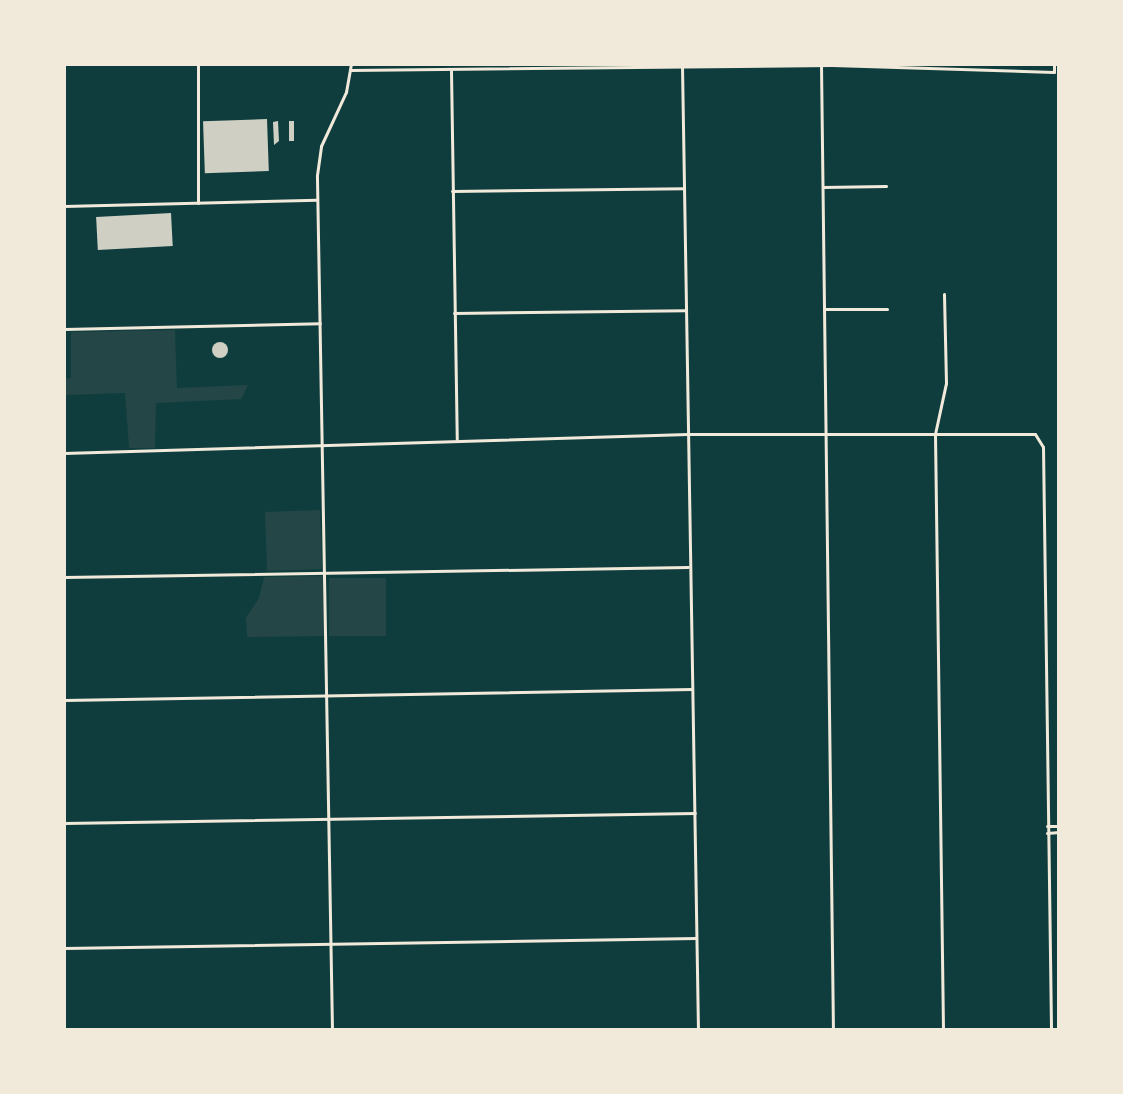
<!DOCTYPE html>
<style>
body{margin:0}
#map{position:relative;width:1123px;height:1094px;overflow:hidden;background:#0f3d3e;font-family:"Golos Text",sans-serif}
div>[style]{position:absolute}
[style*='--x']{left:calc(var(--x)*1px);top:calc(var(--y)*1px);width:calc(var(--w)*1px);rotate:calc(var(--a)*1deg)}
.green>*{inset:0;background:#244646;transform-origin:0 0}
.building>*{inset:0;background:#cfcfc3;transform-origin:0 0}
.round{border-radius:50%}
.minor>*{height:3px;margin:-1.5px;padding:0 1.5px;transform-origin:1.5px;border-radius:1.5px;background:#f1e9da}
span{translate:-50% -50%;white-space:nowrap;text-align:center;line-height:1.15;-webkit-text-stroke:7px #f1e9da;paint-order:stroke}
.frame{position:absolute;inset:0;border:66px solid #f1e9da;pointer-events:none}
</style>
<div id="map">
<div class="green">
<i style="clip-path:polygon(175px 330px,177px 388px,248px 385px,241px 399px,156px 403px,155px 448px,129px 448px,125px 393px,64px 395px,64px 379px,71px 378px,71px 332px)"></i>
<i style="left:320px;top:510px;width:59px;height:55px;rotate:88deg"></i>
<i style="clip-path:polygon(323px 576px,324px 636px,247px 637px,246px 618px,259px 598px,264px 577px)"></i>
<i style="left:329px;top:578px;width:57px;height:58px"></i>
</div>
<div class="building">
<i style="left:267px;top:119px;width:52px;height:64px;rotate:88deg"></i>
<i style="clip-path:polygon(278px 121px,279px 141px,274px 145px,273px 122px)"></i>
<i style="left:289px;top:121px;width:5px;height:20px"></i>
<i style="left:171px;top:213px;width:33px;height:75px;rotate:87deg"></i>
<i class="round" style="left:212px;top:342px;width:16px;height:16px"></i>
</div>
<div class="minor">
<i style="--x:198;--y:64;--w:139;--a:90"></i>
<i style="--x:821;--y:65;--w:965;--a:89.29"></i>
<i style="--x:682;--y:66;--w:964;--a:89.05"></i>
<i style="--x:350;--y:70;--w:482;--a:-0.6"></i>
<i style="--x:832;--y:65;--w:222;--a:1.8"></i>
<i style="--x:1054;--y:72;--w:8;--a:-90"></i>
<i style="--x:451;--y:71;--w:368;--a:89.1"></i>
<i style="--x:823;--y:187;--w:63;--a:-0.9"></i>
<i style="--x:452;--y:191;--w:232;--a:-0.7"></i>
<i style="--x:64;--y:206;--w:253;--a:-1.4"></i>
<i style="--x:824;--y:309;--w:63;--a:0"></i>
<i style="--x:454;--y:313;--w:232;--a:-0.7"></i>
<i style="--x:64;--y:329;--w:256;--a:-1.3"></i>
<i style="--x:64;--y:453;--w:624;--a:-1.74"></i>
<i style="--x:688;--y:434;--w:347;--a:0"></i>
<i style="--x:1035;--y:434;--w:15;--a:58"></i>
<i style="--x:1043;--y:447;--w:583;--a:89.21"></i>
<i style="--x:64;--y:577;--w:624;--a:-0.92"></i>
<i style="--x:64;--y:700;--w:628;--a:-1"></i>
<i style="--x:64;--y:823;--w:631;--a:-0.91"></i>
<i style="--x:1047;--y:826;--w:12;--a:0"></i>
<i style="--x:1047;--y:833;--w:12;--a:-5"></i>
<i style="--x:64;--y:948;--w:632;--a:-0.91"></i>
<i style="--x:332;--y:1030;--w:855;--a:-91.01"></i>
<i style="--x:317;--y:175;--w:29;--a:-82"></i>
<i style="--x:321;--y:146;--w:60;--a:-65.2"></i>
<i style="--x:346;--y:92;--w:28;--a:-80"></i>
<i style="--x:943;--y:1030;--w:596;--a:-90.77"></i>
<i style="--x:935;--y:434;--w:52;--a:-77.8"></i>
<i style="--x:946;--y:383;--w:89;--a:-91.3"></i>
</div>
<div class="frame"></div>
</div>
